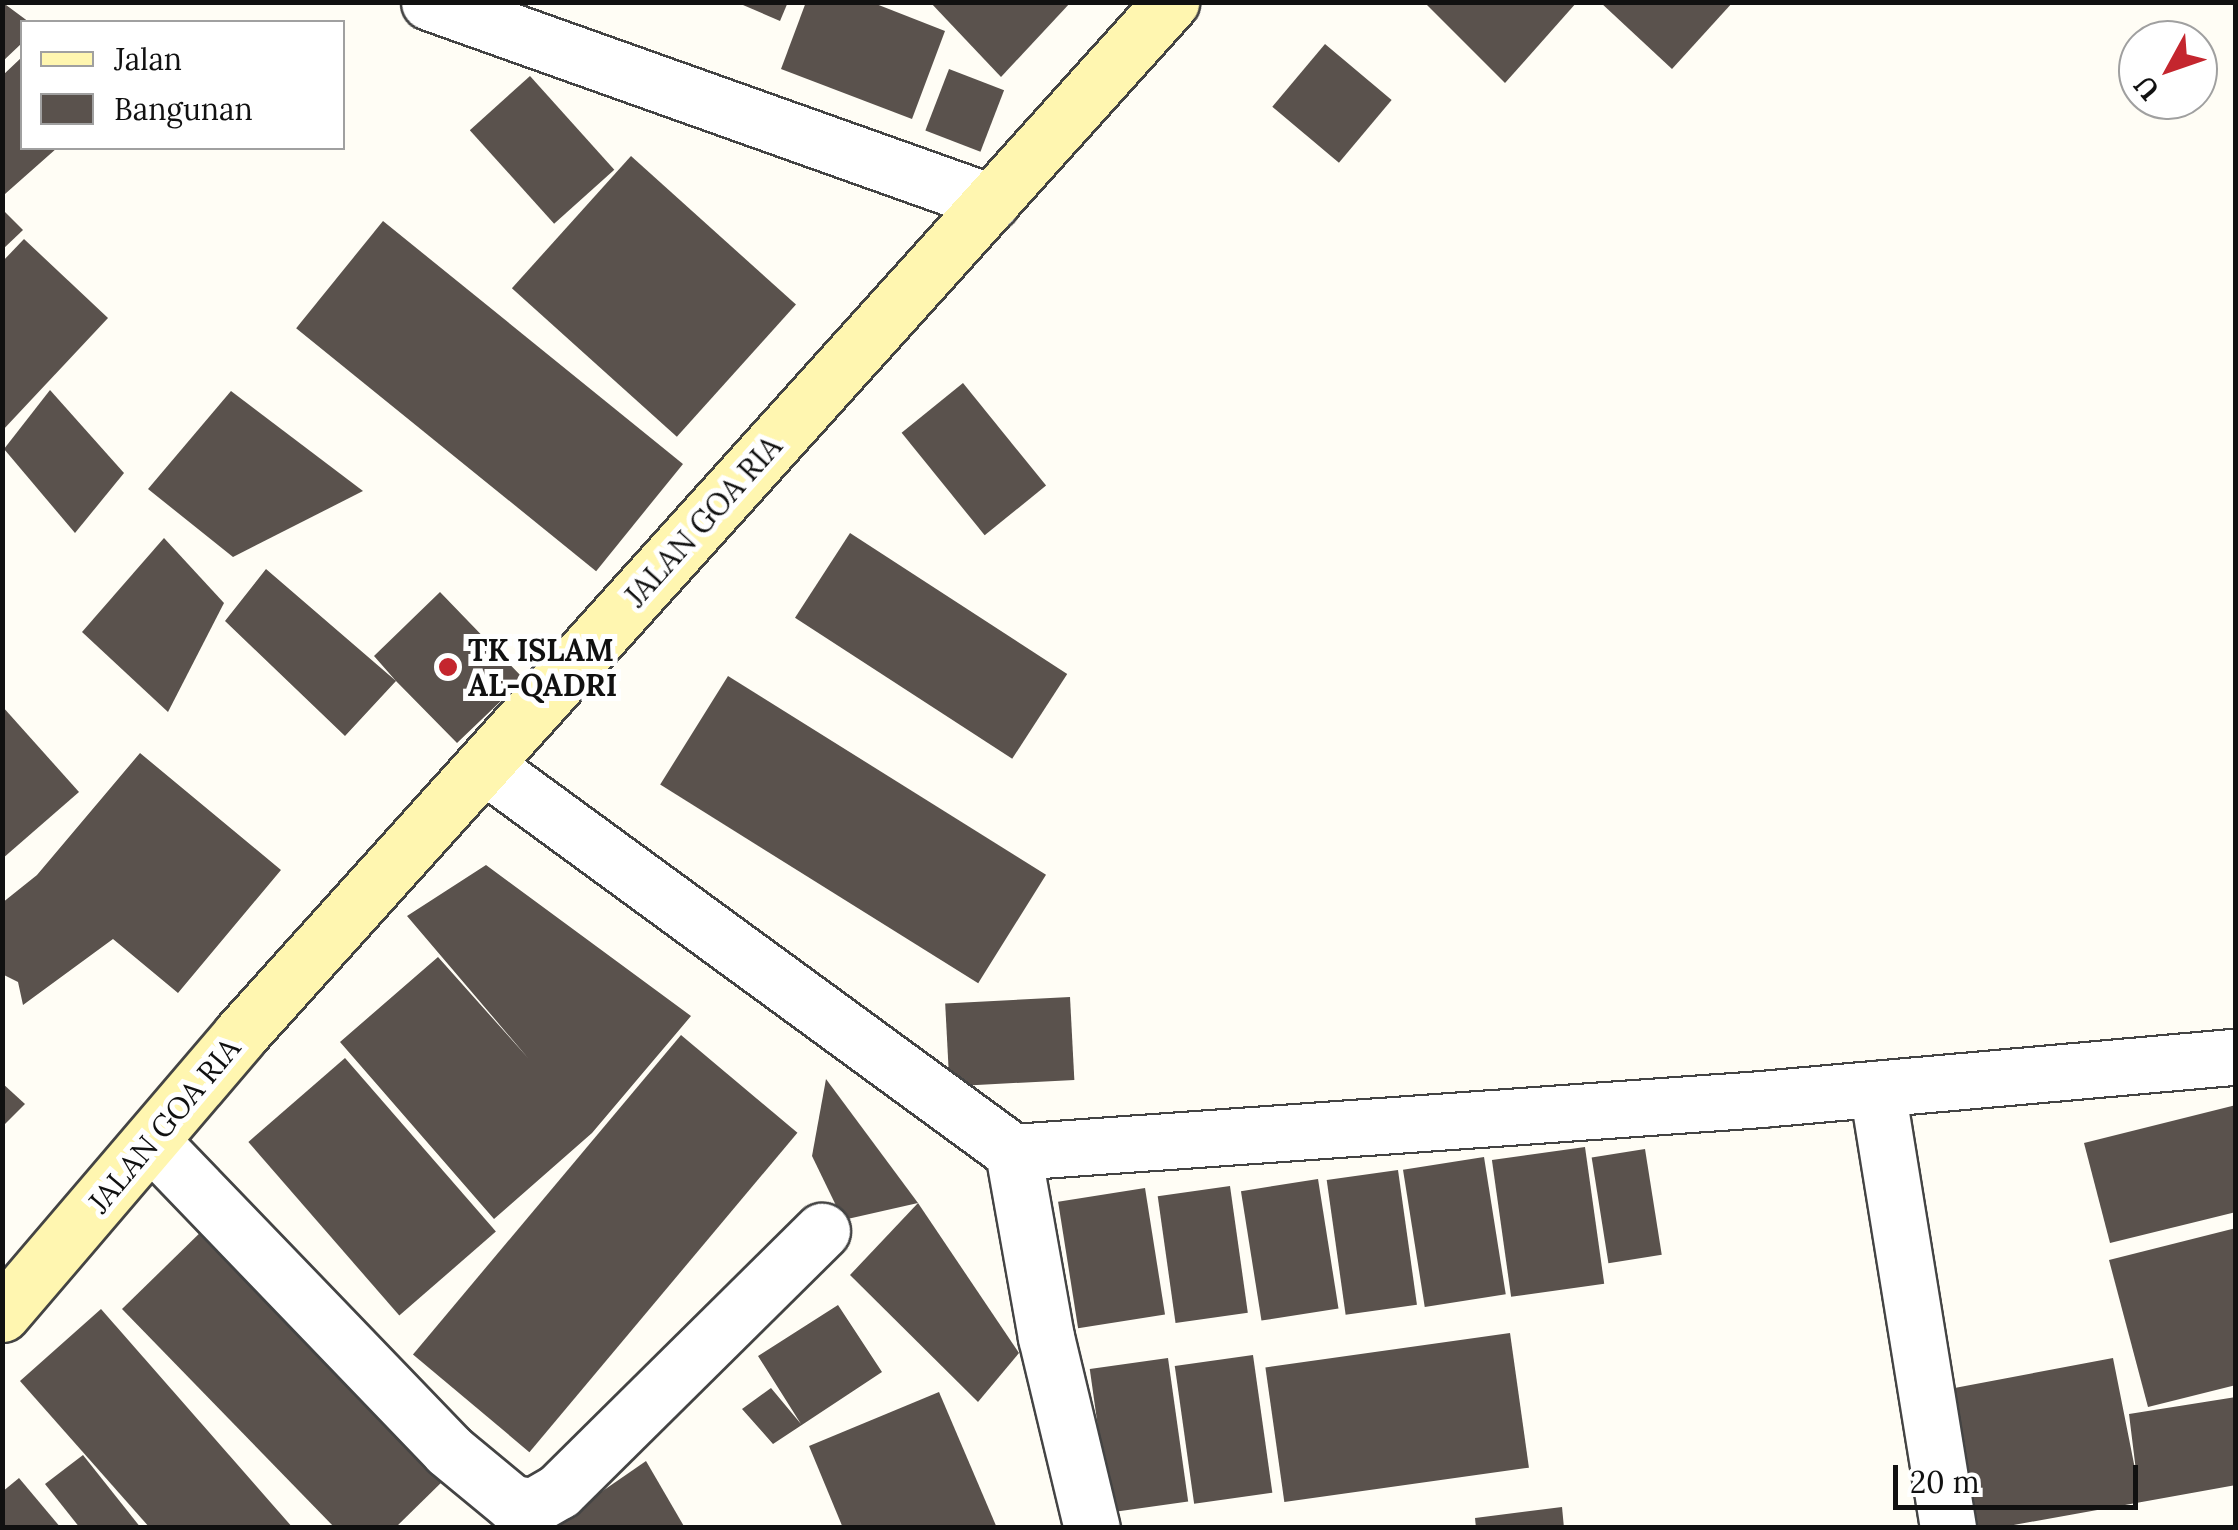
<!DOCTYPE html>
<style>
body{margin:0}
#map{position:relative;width:2238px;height:1530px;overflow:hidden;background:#fffdf5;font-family:Lora,serif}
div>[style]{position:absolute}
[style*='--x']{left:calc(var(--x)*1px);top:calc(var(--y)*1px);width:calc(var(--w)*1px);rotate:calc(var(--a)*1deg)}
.building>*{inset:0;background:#5a524d;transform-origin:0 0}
.roads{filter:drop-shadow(2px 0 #444) drop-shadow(-2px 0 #444) drop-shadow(0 2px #444) drop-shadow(0 -2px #444)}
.minor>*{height:55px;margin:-27.5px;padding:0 27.5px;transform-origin:27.5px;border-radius:27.5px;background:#fff}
.secondary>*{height:55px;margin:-27.5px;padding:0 27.5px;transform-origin:27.5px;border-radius:27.5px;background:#fff6b0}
.dots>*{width:28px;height:28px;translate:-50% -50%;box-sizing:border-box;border:5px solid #fff;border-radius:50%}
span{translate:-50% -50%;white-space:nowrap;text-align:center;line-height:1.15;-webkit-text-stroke:10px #fff;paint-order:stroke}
.street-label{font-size:30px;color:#111}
.poi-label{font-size:30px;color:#111;font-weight:700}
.left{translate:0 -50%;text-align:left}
.frame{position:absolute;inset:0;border:5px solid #111;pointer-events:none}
.legend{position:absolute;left:20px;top:20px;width:325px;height:130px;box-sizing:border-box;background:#fff;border:2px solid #a0a0a0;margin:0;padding:12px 18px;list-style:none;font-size:30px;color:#111}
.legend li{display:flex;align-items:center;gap:20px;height:50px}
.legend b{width:50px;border:2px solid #a0a0a0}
.north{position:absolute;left:2118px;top:20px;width:100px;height:100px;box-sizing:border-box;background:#fff;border:2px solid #a0a0a0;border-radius:50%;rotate:230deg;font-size:28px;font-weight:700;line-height:40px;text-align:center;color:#111}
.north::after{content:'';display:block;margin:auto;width:35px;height:45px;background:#c4262e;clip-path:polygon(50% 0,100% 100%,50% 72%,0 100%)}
.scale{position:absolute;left:1893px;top:1465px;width:245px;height:45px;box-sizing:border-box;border:5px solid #111;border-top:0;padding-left:12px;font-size:30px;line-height:35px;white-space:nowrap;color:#111;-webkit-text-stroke:8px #fff;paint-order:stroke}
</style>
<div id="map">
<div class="building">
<i style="clip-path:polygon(2px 2px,29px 22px,22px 22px,22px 43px,2px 62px)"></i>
<i style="clip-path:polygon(736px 2px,788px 2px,780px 21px)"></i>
<i style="clip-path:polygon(806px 2px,871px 2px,945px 31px,912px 119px,781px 69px)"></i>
<i style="clip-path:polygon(930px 2px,1071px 2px,1001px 77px)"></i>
<i style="clip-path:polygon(1424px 2px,1577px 2px,1505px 83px)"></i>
<i style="clip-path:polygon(1600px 2px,1733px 2px,1672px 69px)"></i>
<i style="left:1325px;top:44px;width:87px;height:82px;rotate:40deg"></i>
<i style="clip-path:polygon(22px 57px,22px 148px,57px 148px,5px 194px,2px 76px)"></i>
<i style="left:949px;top:69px;width:59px;height:66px;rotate:21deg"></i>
<i style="left:530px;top:76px;width:126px;height:81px;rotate:48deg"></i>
<i style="left:631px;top:156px;width:222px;height:178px;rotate:42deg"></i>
<i style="clip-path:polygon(2px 209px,23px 230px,2px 250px)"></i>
<i style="left:383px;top:221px;width:386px;height:138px;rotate:39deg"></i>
<i style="clip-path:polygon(24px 239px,108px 318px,2px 431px,2px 262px)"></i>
<i style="left:963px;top:383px;width:132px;height:79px;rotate:51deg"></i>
<i style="clip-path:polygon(50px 390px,124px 473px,75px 533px,4px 449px)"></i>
<i style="clip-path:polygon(231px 391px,363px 491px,233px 557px,148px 489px)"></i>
<i style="left:850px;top:533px;width:259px;height:101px;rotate:33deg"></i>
<i style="clip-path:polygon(164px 538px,224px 603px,168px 712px,82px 632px)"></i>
<i style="clip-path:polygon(266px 569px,396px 681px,374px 656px,440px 592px,524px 679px,457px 743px,396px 681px,345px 736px,225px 621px)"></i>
<i style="left:728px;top:676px;width:375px;height:128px;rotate:32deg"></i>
<i style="clip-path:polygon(2px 706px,79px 792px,2px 859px)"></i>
<i style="clip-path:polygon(140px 753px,281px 870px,178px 993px,113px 939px,23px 1005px,18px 982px,2px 974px,2px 903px,37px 875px)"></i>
<i style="clip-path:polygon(486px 865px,691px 1016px,592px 1133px,494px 1219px,340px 1042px,438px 957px,528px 1058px,407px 916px)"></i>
<i style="left:1070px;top:997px;width:83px;height:125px;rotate:87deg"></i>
<i style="left:681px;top:1035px;width:152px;height:417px;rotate:40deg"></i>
<i style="left:345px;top:1058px;width:230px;height:128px;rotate:49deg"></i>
<i style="clip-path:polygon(826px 1079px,918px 1203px,843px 1220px,812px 1156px)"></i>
<i style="clip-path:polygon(2px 1083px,25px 1104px,2px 1127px)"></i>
<i style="clip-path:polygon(2236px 1105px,2236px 1212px,2110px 1243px,2084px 1143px)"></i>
<i style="left:1585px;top:1147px;width:138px;height:94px;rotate:82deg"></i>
<i style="left:1645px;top:1149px;width:107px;height:54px;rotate:81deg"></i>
<i style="left:1484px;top:1157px;width:139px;height:82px;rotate:81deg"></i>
<i style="left:1398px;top:1170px;width:136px;height:72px;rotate:82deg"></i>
<i style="left:1318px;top:1179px;width:131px;height:78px;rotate:81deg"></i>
<i style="left:1230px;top:1186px;width:128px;height:73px;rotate:82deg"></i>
<i style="left:1145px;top:1188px;width:128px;height:88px;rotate:81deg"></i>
<i style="clip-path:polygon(918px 1203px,1019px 1353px,978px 1402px,850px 1275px)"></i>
<i style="clip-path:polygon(208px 1225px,449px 1475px,395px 1528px,335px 1528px,122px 1309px)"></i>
<i style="clip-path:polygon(2236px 1228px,2236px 1385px,2148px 1407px,2109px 1260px)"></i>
<i style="clip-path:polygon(838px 1305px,882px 1372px,773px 1444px,742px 1409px,771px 1388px,801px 1424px,758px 1356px)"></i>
<i style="clip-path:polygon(101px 1309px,293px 1528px,150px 1528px,20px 1381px)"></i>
<i style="left:1510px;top:1333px;width:136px;height:247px;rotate:82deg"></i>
<i style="left:1253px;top:1355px;width:139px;height:79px;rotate:82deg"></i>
<i style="left:1168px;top:1358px;width:145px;height:79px;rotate:82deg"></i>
<i style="clip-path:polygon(2113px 1358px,2137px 1479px,2129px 1414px,2236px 1397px,2236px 1485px,1997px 1528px,1955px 1528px,1928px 1393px)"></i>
<i style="clip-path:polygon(939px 1392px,997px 1528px,843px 1528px,809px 1446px)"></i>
<i style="clip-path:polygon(83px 1455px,141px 1528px,80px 1528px,45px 1484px)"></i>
<i style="clip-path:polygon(646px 1461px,685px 1528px,549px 1528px)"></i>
<i style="clip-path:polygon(19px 1478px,61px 1528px,2px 1528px,2px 1492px)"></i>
<i style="clip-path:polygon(1562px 1507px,1564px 1528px,1476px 1528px,1475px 1518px)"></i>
</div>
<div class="roads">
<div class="minor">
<i style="--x:429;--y:2;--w:597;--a:19.59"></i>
<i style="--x:484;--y:765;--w:655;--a:36.19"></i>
<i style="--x:1013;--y:1152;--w:750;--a:-4.05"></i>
<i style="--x:1761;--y:1099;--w:477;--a:-5.1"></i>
<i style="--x:1877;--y:1089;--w:445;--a:80.8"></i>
<i style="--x:151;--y:1141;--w:429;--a:46.1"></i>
<i style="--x:448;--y:1450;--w:83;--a:39.6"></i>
<i style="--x:512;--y:1503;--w:21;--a:8"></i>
<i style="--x:533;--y:1506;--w:30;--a:-30"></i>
<i style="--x:559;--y:1491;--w:370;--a:-44.7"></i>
<i style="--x:1013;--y:1152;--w:188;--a:79.9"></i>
<i style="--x:1046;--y:1337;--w:196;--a:76.5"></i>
</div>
<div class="secondary">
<i style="--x:2;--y:1314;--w:367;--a:-49.5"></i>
<i style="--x:240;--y:1035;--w:1391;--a:-47.97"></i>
</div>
</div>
<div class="dots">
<i style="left:448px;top:667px;background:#c4262e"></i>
</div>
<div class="street-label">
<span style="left:703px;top:521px;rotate:-48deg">JALAN GOA RIA</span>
<span style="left:164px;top:1125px;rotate:-50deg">JALAN GOA RIA</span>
</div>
<div class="poi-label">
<span class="left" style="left:468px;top:667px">TK ISLAM<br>AL-QADRI</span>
</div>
<div class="frame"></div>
<ul class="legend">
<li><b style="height:12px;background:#fff6b0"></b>Jalan</li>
<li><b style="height:28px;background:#5a524d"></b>Bangunan</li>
</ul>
<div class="north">U</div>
<div class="scale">20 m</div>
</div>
